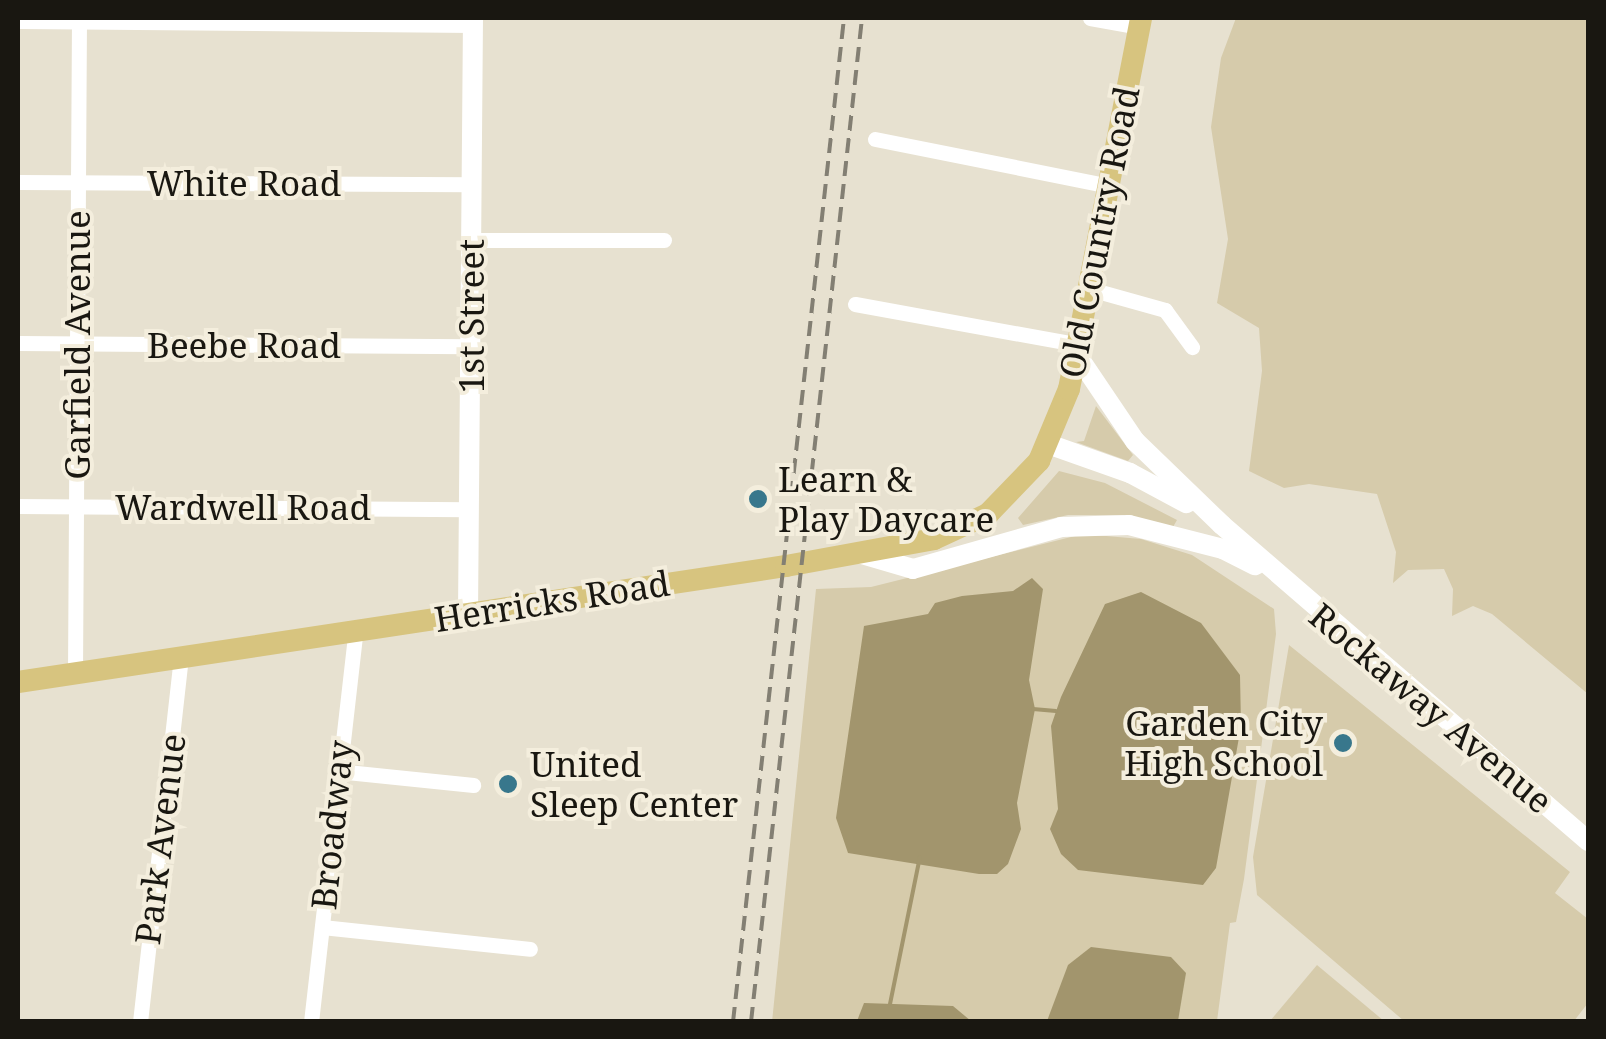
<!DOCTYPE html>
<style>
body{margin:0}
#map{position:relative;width:1606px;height:1039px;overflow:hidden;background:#e7e1d0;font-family:"Noto Serif",serif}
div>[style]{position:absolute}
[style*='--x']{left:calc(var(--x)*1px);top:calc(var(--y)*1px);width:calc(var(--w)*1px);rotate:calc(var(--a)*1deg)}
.green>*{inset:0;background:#d6cbab}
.water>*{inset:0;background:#a2956d}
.stream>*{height:4px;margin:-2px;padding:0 2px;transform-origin:2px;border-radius:2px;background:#a2956d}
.street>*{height:15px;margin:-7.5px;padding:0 7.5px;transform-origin:7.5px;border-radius:7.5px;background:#fff}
.secondary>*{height:20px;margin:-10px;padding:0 10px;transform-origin:10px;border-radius:10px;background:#fff}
.primary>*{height:22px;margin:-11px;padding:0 11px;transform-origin:11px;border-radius:11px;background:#d7c47f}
.rail>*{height:4px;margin-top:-2px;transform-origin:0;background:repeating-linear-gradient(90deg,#837f73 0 15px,transparent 0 23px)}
.dots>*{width:28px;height:28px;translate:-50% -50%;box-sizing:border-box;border:5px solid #f4eedd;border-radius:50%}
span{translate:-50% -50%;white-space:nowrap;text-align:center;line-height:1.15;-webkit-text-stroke:8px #f4eedd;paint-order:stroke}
.street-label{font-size:35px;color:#191711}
.poi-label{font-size:35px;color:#191711}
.left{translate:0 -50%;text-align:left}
.right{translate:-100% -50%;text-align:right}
.frame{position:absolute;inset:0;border:20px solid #191711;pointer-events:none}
</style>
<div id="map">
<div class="green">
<i style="clip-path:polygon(1236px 18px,1588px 18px,1588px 694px,1492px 614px,1473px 606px,1452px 616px,1453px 589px,1444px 569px,1408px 570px,1393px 583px,1396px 552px,1377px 494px,1309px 484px,1284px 488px,1249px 471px,1262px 371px,1259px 328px,1217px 303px,1228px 239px,1211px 127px,1221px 58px)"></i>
<i style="clip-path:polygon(1096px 406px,1133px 455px,1128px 461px,1076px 442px,1084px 441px)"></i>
<i style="clip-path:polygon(1059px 471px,1105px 483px,1177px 520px,1173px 527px,1122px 515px,1068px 515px,1023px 525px,1018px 518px)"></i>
<i style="clip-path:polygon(1083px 534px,1141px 539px,1192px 555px,1274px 609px,1276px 634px,1244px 879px,1236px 922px,1230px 923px,1217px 1021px,772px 1022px,816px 589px,871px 587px)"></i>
<i style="clip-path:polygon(1289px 645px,1570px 872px,1555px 893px,1588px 919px,1588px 1003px,1574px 1021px,1404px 1021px,1257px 895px,1253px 857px)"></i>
<i style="clip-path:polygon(1317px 965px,1384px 1021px,1270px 1021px)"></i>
</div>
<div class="water">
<i style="clip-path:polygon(1032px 578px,1043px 589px,1029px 680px,1035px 709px,1017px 803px,1021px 829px,1008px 864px,997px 874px,979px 874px,848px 853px,836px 818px,864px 626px,928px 614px,935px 603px,962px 596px,1013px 591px)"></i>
<i style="clip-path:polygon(1141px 592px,1201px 623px,1240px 675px,1241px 726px,1216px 868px,1203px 885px,1078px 870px,1061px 854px,1050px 829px,1058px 809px,1051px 726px,1061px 697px,1105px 604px)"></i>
<i style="clip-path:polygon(1091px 947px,1171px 957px,1186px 973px,1178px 1021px,1047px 1021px,1068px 965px)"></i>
<i style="clip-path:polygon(864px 1003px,953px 1006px,971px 1021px,857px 1021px)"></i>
</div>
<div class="stream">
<i style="--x:1033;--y:709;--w:23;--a:5"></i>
<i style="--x:890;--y:1004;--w:150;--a:-78.5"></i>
</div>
<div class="street">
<i style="--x:1090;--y:18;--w:51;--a:10.2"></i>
<i style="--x:18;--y:21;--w:455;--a:0.5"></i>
<i style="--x:875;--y:139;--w:240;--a:11.3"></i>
<i style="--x:18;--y:182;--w:453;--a:0.3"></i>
<i style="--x:471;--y:240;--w:193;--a:0"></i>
<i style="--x:1090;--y:289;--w:78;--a:15.6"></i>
<i style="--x:1165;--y:310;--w:46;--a:53.9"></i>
<i style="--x:855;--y:304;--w:229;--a:10.3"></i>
<i style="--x:18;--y:343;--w:452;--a:0.4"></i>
<i style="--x:18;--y:506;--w:451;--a:0.4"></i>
<i style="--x:75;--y:673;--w:655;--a:-89.65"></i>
<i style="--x:337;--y:771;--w:137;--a:5.9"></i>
<i style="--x:322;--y:927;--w:209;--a:6"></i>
<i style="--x:140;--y:1022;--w:367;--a:-83.6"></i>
<i style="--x:311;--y:1022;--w:396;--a:-83.5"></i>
</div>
<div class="secondary">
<i style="--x:1077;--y:355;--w:104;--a:56"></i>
<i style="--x:1135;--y:441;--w:121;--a:44"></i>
<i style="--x:1222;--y:525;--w:484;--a:40.8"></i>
<i style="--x:1048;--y:444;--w:87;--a:19.5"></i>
<i style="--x:1130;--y:473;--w:64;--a:28.2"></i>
<i style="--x:858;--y:553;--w:57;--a:16.2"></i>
<i style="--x:913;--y:569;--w:154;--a:-15.8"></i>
<i style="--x:1061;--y:527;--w:68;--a:-1.7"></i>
<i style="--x:1129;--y:525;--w:97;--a:14.3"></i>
<i style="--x:1223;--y:549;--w:36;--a:27"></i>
<i style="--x:468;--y:614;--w:596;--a:-89.52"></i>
</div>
<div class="primary">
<i style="--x:18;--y:682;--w:777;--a:-8.59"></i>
<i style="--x:786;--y:566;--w:150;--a:-10.3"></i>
<i style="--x:934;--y:539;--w:60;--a:-24.8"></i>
<i style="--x:988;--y:514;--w:74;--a:-46.1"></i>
<i style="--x:1039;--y:461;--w:78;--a:-67.4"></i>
<i style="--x:1069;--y:389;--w:378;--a:-79"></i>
</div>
<div class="rail">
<i style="--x:733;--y:1022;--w:1010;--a:-83.69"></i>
<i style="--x:751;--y:1022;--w:1010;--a:-83.69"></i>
</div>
<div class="dots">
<i style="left:758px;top:499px;background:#38778c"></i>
<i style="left:1343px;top:743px;background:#38778c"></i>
<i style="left:508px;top:784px;background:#38778c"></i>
</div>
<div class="street-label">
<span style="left:244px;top:183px">White Road</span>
<span style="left:1099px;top:232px;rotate:-79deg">Old Country Road</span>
<span style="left:471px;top:316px;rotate:-90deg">1st Street</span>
<span style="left:77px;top:345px;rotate:-90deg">Garfield Avenue</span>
<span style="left:244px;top:345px">Beebe Road</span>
<span style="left:243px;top:507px">Wardwell Road</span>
<span style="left:552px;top:601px;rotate:-9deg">Herricks Road</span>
<span style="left:1431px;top:708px;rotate:40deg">Rockaway Avenue</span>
<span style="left:332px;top:825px;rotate:-84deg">Broadway</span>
<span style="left:160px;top:839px;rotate:-83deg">Park Avenue</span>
</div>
<div class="poi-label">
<span class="left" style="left:778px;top:499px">Learn &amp;<br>Play Daycare</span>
<span class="right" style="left:1323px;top:743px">Garden City<br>High School</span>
<span class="left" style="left:530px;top:784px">United<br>Sleep Center</span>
</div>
<div class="frame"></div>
</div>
